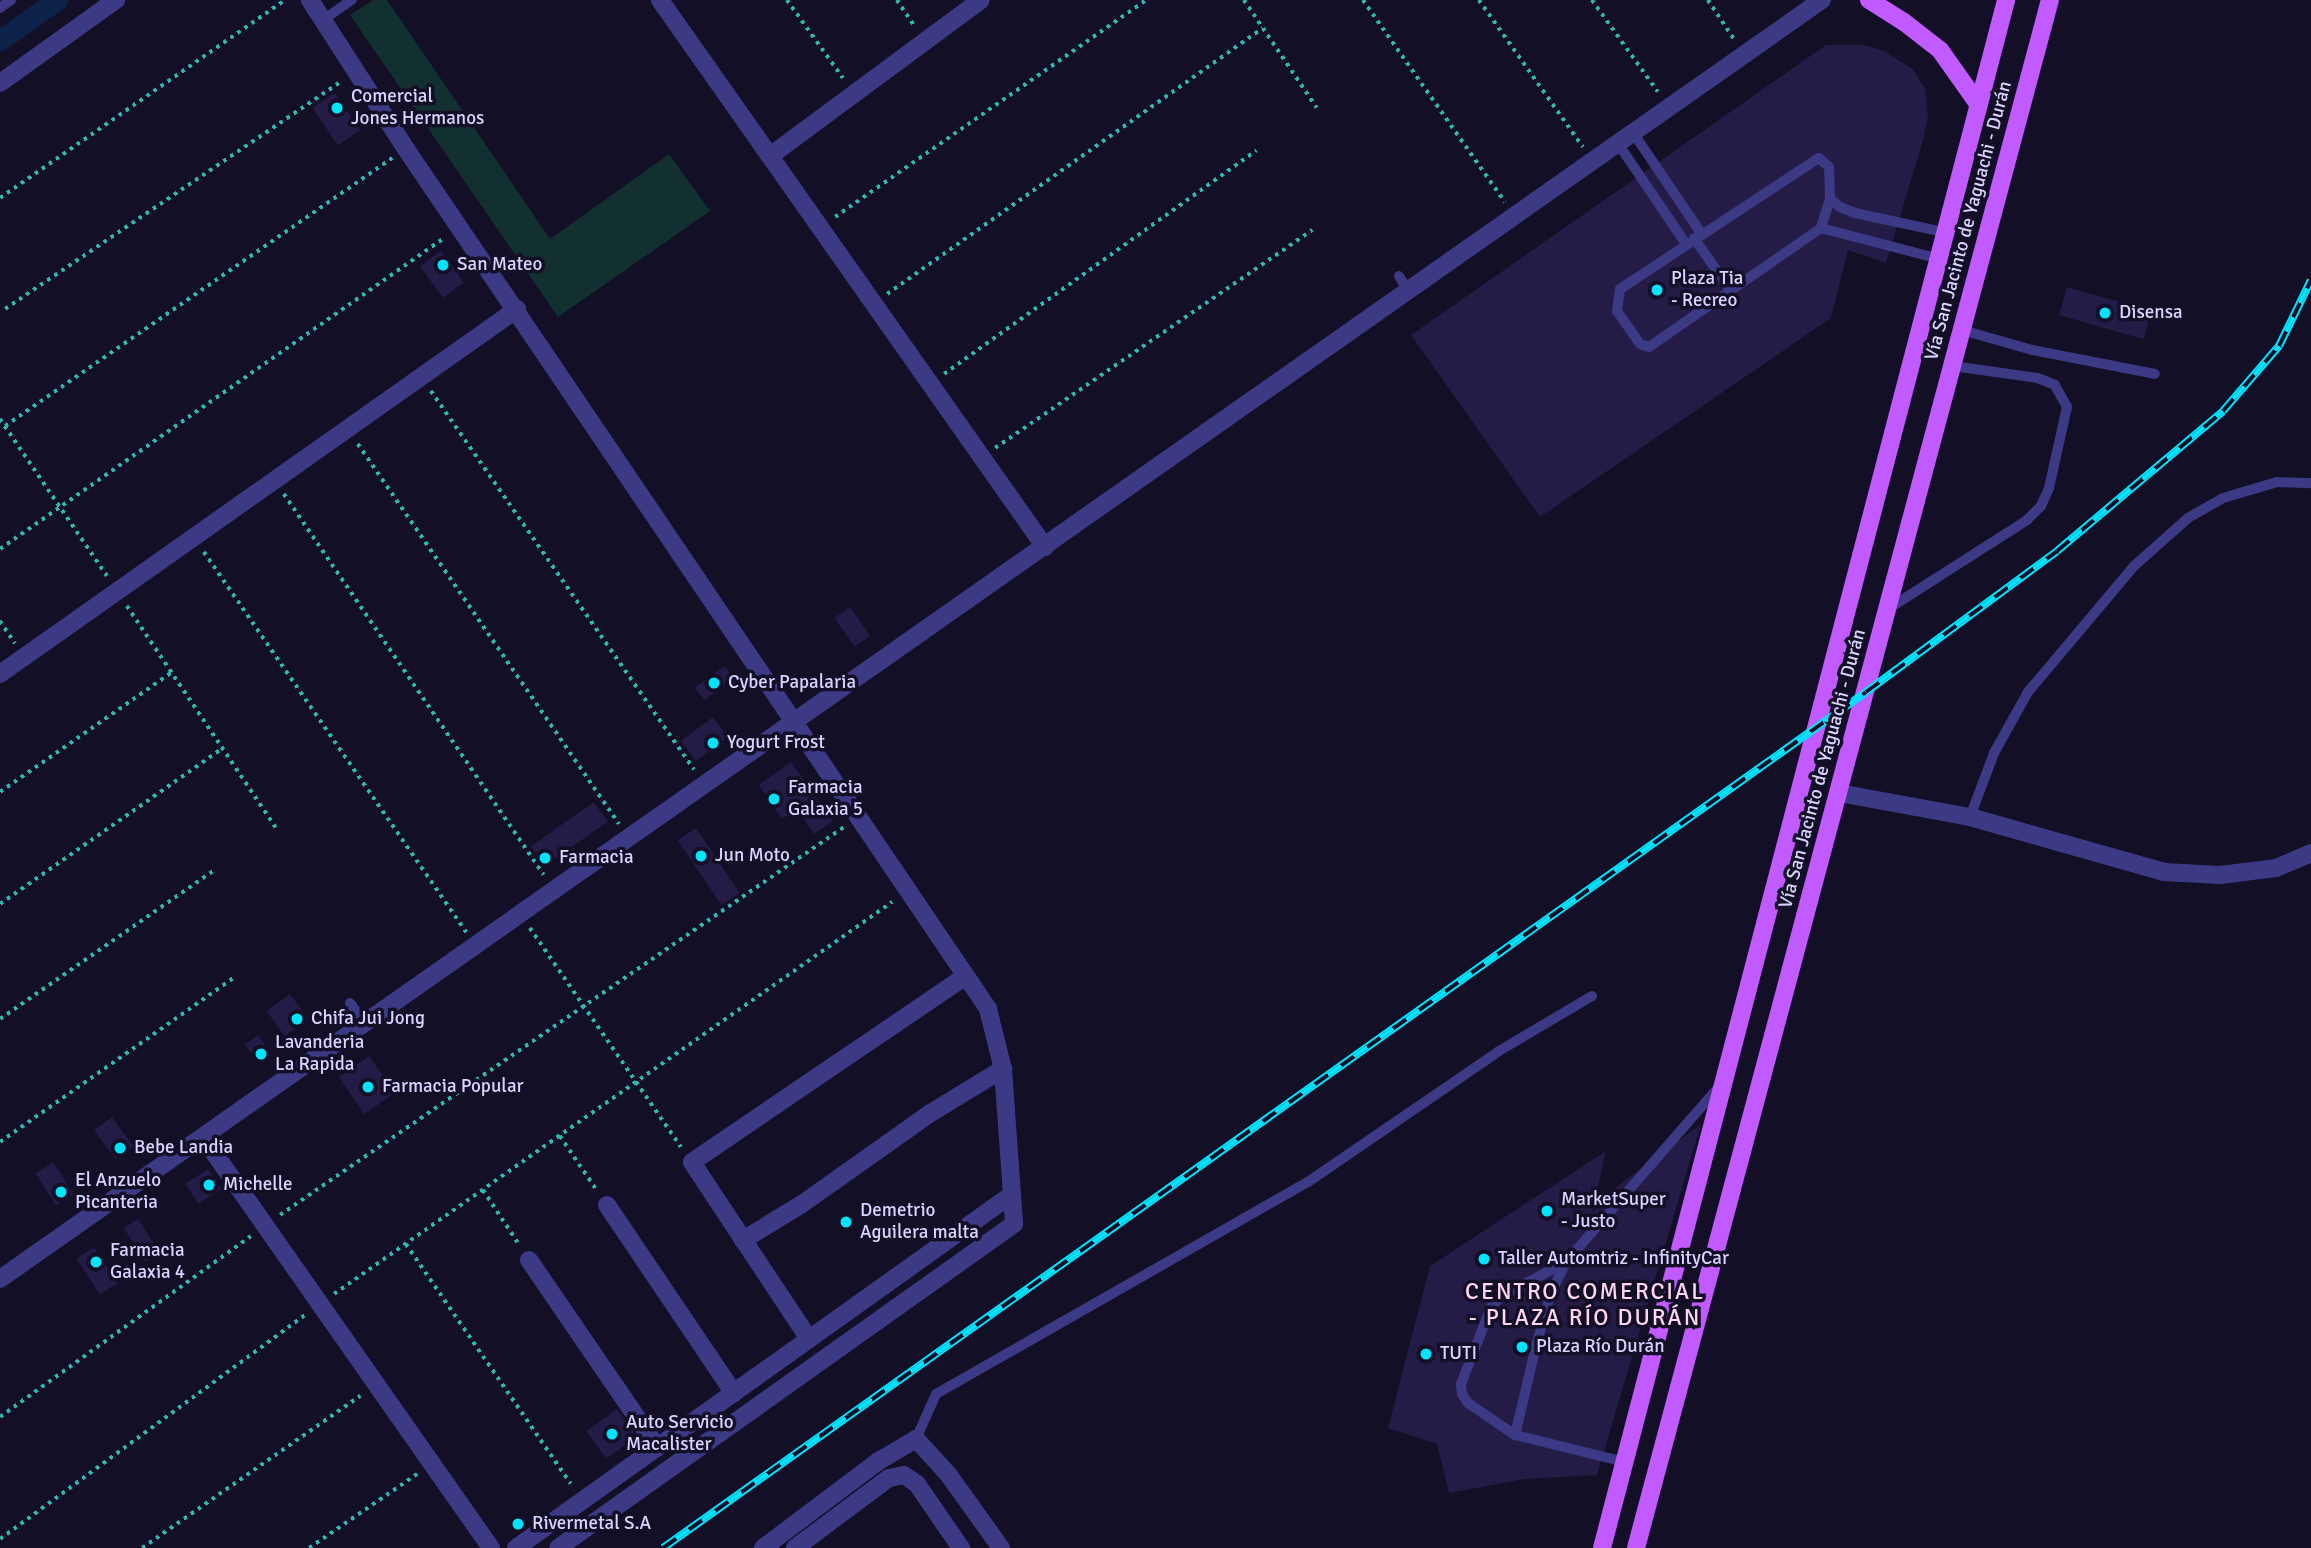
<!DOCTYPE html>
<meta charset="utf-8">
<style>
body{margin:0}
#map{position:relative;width:2311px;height:1548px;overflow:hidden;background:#130f26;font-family:Signika,sans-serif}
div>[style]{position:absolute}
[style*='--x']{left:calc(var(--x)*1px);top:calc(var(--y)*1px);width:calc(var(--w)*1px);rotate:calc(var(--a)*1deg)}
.green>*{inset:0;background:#12302f}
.canal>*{height:21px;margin:-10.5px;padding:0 10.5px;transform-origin:10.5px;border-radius:10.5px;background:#0c2248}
.building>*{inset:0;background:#241b47;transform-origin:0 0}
.path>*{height:3.5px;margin-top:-1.75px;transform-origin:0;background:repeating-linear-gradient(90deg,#2fb8b0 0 3.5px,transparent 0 8.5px)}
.service>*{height:10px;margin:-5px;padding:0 5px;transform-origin:5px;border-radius:5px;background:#3d3a85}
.minor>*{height:18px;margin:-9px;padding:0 9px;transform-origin:9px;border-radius:9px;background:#3d3a85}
.tertiary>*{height:18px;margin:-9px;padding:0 9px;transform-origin:9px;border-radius:9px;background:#3d3a85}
.primary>*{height:18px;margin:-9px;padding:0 9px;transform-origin:9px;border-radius:9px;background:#c25bff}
.rail>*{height:8px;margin-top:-4px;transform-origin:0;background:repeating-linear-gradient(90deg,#130f26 0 16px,#00e5ff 0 32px);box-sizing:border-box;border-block:2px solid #00e5ff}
.dots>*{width:19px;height:19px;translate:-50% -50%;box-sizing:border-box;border:4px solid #130f26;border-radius:50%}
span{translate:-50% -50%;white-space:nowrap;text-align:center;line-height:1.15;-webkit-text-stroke:7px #130f26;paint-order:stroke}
.poi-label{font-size:19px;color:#d9d4ff}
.left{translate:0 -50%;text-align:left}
.street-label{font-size:19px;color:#d9d4ff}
.quarter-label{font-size:23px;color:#ffd6f0;letter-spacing:2px}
</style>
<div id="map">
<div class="green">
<i style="clip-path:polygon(373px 0,387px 0,550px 239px,669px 154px,710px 211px,558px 317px,350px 15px)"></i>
</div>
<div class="canal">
<i style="--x:0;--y:40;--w:70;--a:-35.1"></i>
</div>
<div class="building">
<i style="clip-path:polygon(1826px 45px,1864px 45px,1884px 51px,1913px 69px,1925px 89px,1928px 115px,1924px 137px,1886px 263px,1848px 250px,1831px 318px,1540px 517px,1411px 335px)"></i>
<i style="left:335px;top:93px;width:45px;height:27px;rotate:56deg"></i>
<i style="left:441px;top:251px;width:39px;height:26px;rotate:54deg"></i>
<i style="left:2067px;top:287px;width:88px;height:29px;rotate:16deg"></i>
<i style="left:850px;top:607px;width:35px;height:19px;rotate:55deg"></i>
<i style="left:725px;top:666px;width:16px;height:37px;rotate:55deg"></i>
<i style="left:713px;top:717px;width:25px;height:40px;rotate:53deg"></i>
<i style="clip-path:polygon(791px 762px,833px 821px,814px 834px,797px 809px,782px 819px,759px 785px)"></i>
<i style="left:594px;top:802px;width:24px;height:77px;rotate:55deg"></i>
<i style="left:696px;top:828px;width:78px;height:22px;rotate:56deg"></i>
<i style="left:290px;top:994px;width:31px;height:29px;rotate:54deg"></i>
<i style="left:258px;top:1035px;width:22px;height:16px;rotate:54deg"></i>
<i style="left:369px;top:1056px;width:45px;height:37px;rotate:55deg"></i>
<i style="left:112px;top:1117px;width:36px;height:22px;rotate:54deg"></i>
<i style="clip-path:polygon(1701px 1124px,1597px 1475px,1525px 1479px,1449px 1493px,1437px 1444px,1388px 1428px,1430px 1266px,1606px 1151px,1592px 1213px,1615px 1188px)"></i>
<i style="left:53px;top:1162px;width:38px;height:21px;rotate:57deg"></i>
<i style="left:208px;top:1169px;width:24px;height:27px;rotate:57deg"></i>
<i style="left:138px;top:1219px;width:40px;height:17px;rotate:57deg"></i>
<i style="left:94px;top:1247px;width:43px;height:21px;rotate:57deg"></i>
<i style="left:617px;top:1409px;width:34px;height:38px;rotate:54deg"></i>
</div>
<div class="path">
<i style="--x:787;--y:0;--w:96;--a:54.3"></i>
<i style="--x:897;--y:0;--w:32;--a:56"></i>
<i style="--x:1244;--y:0;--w:130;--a:55.9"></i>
<i style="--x:1363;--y:0;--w:247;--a:54.9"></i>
<i style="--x:1479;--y:0;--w:180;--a:54.7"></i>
<i style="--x:1592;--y:0;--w:113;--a:54.3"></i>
<i style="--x:1708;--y:0;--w:47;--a:56.3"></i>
<i style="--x:0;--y:198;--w:347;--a:-34.8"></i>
<i style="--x:835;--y:217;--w:379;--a:-34.9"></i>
<i style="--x:887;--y:294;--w:460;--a:-35.3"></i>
<i style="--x:5;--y:309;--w:405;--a:-34.1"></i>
<i style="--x:944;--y:374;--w:384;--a:-35.6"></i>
<i style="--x:431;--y:391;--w:461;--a:55.2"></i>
<i style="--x:0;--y:419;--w:190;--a:55.7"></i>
<i style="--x:5;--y:426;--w:471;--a:-34.7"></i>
<i style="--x:358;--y:444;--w:461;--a:55.5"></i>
<i style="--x:995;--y:448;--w:385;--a:-34.5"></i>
<i style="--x:284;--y:494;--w:461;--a:55.7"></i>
<i style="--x:0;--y:549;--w:542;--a:-35.01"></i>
<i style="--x:204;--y:552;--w:462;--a:55.4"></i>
<i style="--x:127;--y:606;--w:267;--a:56.1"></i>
<i style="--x:0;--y:621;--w:27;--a:56"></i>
<i style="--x:0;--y:792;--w:210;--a:-34.9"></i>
<i style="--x:0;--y:904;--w:272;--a:-35"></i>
<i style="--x:530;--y:928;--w:266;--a:55.4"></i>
<i style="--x:0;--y:1019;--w:259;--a:-34.8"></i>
<i style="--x:560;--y:1136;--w:64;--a:55.8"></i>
<i style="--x:0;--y:1142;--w:287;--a:-35.1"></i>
<i style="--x:483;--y:1190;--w:67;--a:56.5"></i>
<i style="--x:280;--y:1215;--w:685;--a:-34.53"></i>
<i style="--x:406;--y:1244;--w:291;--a:55.5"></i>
<i style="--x:334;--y:1294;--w:682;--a:-35.09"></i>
<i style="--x:0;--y:1417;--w:309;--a:-35.8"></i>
<i style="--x:0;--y:1539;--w:378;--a:-36.3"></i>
<i style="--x:142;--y:1548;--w:266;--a:-34.9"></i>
<i style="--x:309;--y:1548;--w:131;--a:-34.4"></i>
</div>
<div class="service">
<i style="--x:0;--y:8;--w:14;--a:-36"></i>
<i style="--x:323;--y:20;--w:35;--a:-35"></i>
<i style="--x:1634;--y:134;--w:120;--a:55.9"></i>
<i style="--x:1619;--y:145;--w:120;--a:55.9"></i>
<i style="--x:1821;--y:228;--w:30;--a:-73"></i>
<i style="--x:1694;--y:238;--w:65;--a:55.1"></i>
<i style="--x:1936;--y:258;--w:119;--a:-165.4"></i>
<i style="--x:1821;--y:228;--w:209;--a:145.3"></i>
<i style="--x:1649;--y:347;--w:9;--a:-162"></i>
<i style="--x:1640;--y:344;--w:40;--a:-124.9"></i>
<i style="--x:1617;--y:311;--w:22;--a:-82"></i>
<i style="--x:1620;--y:289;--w:238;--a:-33.4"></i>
<i style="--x:1819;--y:158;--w:13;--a:42"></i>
<i style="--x:1829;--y:167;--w:32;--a:88"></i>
<i style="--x:1830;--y:199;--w:13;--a:39"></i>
<i style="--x:1840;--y:207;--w:16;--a:22"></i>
<i style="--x:1855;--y:213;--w:91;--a:12.1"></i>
<i style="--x:1399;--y:276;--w:19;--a:58"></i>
<i style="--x:1962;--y:330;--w:73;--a:15.9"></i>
<i style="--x:2032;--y:350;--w:125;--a:11"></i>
<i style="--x:1888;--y:609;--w:165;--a:-32.6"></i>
<i style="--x:2027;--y:520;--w:20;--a:-45"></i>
<i style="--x:2041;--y:506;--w:20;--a:-66"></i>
<i style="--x:2049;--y:488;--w:83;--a:-77.5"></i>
<i style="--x:2067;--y:407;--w:25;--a:-119"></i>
<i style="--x:2055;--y:385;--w:18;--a:-158"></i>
<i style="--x:2038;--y:378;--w:86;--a:-172"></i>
<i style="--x:1970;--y:817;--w:68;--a:-69.4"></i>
<i style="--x:1994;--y:753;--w:70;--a:-60.9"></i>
<i style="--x:2028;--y:692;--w:165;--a:-49.9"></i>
<i style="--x:2134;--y:566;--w:72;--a:-41.6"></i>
<i style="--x:2188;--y:518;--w:40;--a:-29.7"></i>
<i style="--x:2223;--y:498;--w:56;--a:-16.5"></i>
<i style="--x:2277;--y:482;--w:34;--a:2"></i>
<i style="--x:350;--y:1003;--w:26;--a:54"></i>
<i style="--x:1515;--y:1435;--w:57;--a:-145.8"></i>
<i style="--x:1468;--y:1403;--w:11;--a:-124"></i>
<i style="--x:1462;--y:1394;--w:10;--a:-96"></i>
<i style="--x:1461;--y:1384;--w:85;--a:-68.6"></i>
<i style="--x:1492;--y:1305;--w:13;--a:-42"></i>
<i style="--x:1502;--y:1296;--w:72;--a:-28"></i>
<i style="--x:916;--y:1439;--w:49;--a:-66"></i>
<i style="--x:936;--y:1394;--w:428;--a:-29.7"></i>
<i style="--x:1308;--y:1182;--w:232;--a:-34.4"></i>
<i style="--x:1499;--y:1051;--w:108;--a:-30.6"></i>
<i style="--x:1625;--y:1462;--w:113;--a:-166.2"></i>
<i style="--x:1515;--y:1435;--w:91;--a:-76.7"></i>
<i style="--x:1536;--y:1346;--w:55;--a:-74.2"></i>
<i style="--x:1551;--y:1293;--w:34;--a:-64"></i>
<i style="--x:1566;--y:1262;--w:231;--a:-48.9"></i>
</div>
<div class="minor">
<i style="--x:310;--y:0;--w:177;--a:57.2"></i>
<i style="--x:406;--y:149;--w:999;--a:55.9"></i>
<i style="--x:966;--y:976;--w:40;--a:56"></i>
<i style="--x:988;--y:1009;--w:62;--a:76"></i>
<i style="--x:1003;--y:1069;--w:155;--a:85.9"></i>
<i style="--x:1014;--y:1224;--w:559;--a:144.61"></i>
<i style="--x:660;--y:0;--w:669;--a:54.86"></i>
<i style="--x:0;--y:83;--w:143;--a:-35.6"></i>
<i style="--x:770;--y:156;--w:262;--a:-36.5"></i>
<i style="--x:0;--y:674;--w:633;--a:-35.22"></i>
<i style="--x:1839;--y:793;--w:133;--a:10.4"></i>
<i style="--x:1970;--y:817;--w:202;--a:15.8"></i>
<i style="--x:2164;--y:872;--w:56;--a:3.1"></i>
<i style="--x:2220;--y:875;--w:56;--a:-7.1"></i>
<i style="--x:2276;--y:868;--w:38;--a:-23"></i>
<i style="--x:203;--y:1137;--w:502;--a:54.98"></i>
<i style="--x:607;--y:1205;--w:227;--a:56"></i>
<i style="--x:743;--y:1240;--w:69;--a:-31.4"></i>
<i style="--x:802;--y:1204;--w:156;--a:-35.3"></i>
<i style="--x:929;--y:1114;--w:87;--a:-31.3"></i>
<i style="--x:529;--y:1260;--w:227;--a:55.6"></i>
<i style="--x:809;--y:1339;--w:212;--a:-123.5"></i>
<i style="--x:692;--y:1162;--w:331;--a:-34.2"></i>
<i style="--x:516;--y:1548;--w:608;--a:-35.49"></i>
<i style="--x:763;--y:1548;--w:143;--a:-37"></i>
<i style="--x:877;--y:1462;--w:45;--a:-30.5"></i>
<i style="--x:916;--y:1439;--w:47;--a:47.6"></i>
<i style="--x:948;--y:1474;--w:91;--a:54.4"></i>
<i style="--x:795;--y:1548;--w:117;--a:-36.7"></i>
<i style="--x:889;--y:1478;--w:15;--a:-11"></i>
<i style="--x:904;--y:1475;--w:16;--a:35"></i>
<i style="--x:917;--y:1484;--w:78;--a:55.5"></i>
</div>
<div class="tertiary">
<i style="--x:0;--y:1279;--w:2226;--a:-35.07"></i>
</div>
<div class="primary">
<i style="--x:1869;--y:0;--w:41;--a:32.2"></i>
<i style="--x:1904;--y:22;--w:46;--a:37.9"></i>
<i style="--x:1940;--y:50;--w:67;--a:54.7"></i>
<i style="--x:1602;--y:1548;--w:1600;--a:-75.37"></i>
<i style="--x:1636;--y:1548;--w:1602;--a:-75.03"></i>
</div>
<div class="rail">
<i style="--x:663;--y:1548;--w:1476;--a:-35.43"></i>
<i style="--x:1866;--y:692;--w:237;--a:-36.4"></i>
<i style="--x:2057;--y:551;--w:217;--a:-40.1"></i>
<i style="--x:2223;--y:411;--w:86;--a:-49.3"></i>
<i style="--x:2279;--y:346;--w:73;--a:-64.1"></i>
</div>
<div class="dots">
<i style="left:337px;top:108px;background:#00e5ff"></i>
<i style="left:443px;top:265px;background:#00e5ff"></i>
<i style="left:1657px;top:290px;background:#00e5ff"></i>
<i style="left:2105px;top:313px;background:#00e5ff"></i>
<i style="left:714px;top:683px;background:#00e5ff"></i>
<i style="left:713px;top:743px;background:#00e5ff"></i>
<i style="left:774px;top:799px;background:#00e5ff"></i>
<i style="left:701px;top:856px;background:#00e5ff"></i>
<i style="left:545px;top:858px;background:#00e5ff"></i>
<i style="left:297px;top:1019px;background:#00e5ff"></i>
<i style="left:261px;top:1054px;background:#00e5ff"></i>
<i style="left:368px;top:1087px;background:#00e5ff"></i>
<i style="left:120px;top:1148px;background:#00e5ff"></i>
<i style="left:209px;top:1185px;background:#00e5ff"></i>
<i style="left:61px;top:1192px;background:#00e5ff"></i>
<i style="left:1547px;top:1211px;background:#00e5ff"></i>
<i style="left:846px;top:1222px;background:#00e5ff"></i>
<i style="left:1484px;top:1259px;background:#00e5ff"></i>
<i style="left:96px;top:1262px;background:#00e5ff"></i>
<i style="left:1522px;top:1347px;background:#00e5ff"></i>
<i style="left:1426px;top:1354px;background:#00e5ff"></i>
<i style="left:612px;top:1434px;background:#00e5ff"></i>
<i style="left:518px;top:1524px;background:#00e5ff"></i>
</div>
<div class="poi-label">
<span class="left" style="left:351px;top:108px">Comercial<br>Jones Hermanos</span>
<span class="left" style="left:457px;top:265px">San Mateo</span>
<span class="left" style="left:1671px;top:290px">Plaza Tia<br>- Recreo</span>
<span class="left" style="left:2119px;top:313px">Disensa</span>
<span class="left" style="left:728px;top:683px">Cyber Papalaria</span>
<span class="left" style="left:727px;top:743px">Yogurt Frost</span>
<span class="left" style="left:788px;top:799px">Farmacia<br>Galaxia 5</span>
<span class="left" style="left:715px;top:856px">Jun Moto</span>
<span class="left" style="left:559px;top:858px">Farmacia</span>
<span class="left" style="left:311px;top:1019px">Chifa Jui Jong</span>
<span class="left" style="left:275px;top:1054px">Lavanderia<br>La Rapida</span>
<span class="left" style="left:382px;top:1087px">Farmacia Popular</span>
<span class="left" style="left:134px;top:1148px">Bebe Landia</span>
<span class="left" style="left:75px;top:1192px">El Anzuelo<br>Picanteria</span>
<span class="left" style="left:223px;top:1185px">Michelle</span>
<span class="left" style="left:1561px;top:1211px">MarketSuper<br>- Justo</span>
<span class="left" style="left:860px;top:1222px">Demetrio<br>Aguilera malta</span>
<span class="left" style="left:110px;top:1262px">Farmacia<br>Galaxia 4</span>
<span class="left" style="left:1498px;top:1259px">Taller Automtriz - InfinityCar</span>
<span class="left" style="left:1536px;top:1347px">Plaza Río Durán</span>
<span class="left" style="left:1440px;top:1354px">TUTI</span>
<span class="left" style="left:626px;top:1434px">Auto Servicio<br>Macalister</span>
<span class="left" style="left:532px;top:1524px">Rivermetal S.A</span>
</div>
<div class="street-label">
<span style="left:1969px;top:221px;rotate:-75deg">Vía San Jacinto de Yaguachi - Durán</span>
<span style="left:1823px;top:769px;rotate:-75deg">Vía San Jacinto de Yaguachi - Durán</span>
</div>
<div class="quarter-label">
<span style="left:1585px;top:1305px">CENTRO COMERCIAL<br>- PLAZA RÍO DURÁN</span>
</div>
</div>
